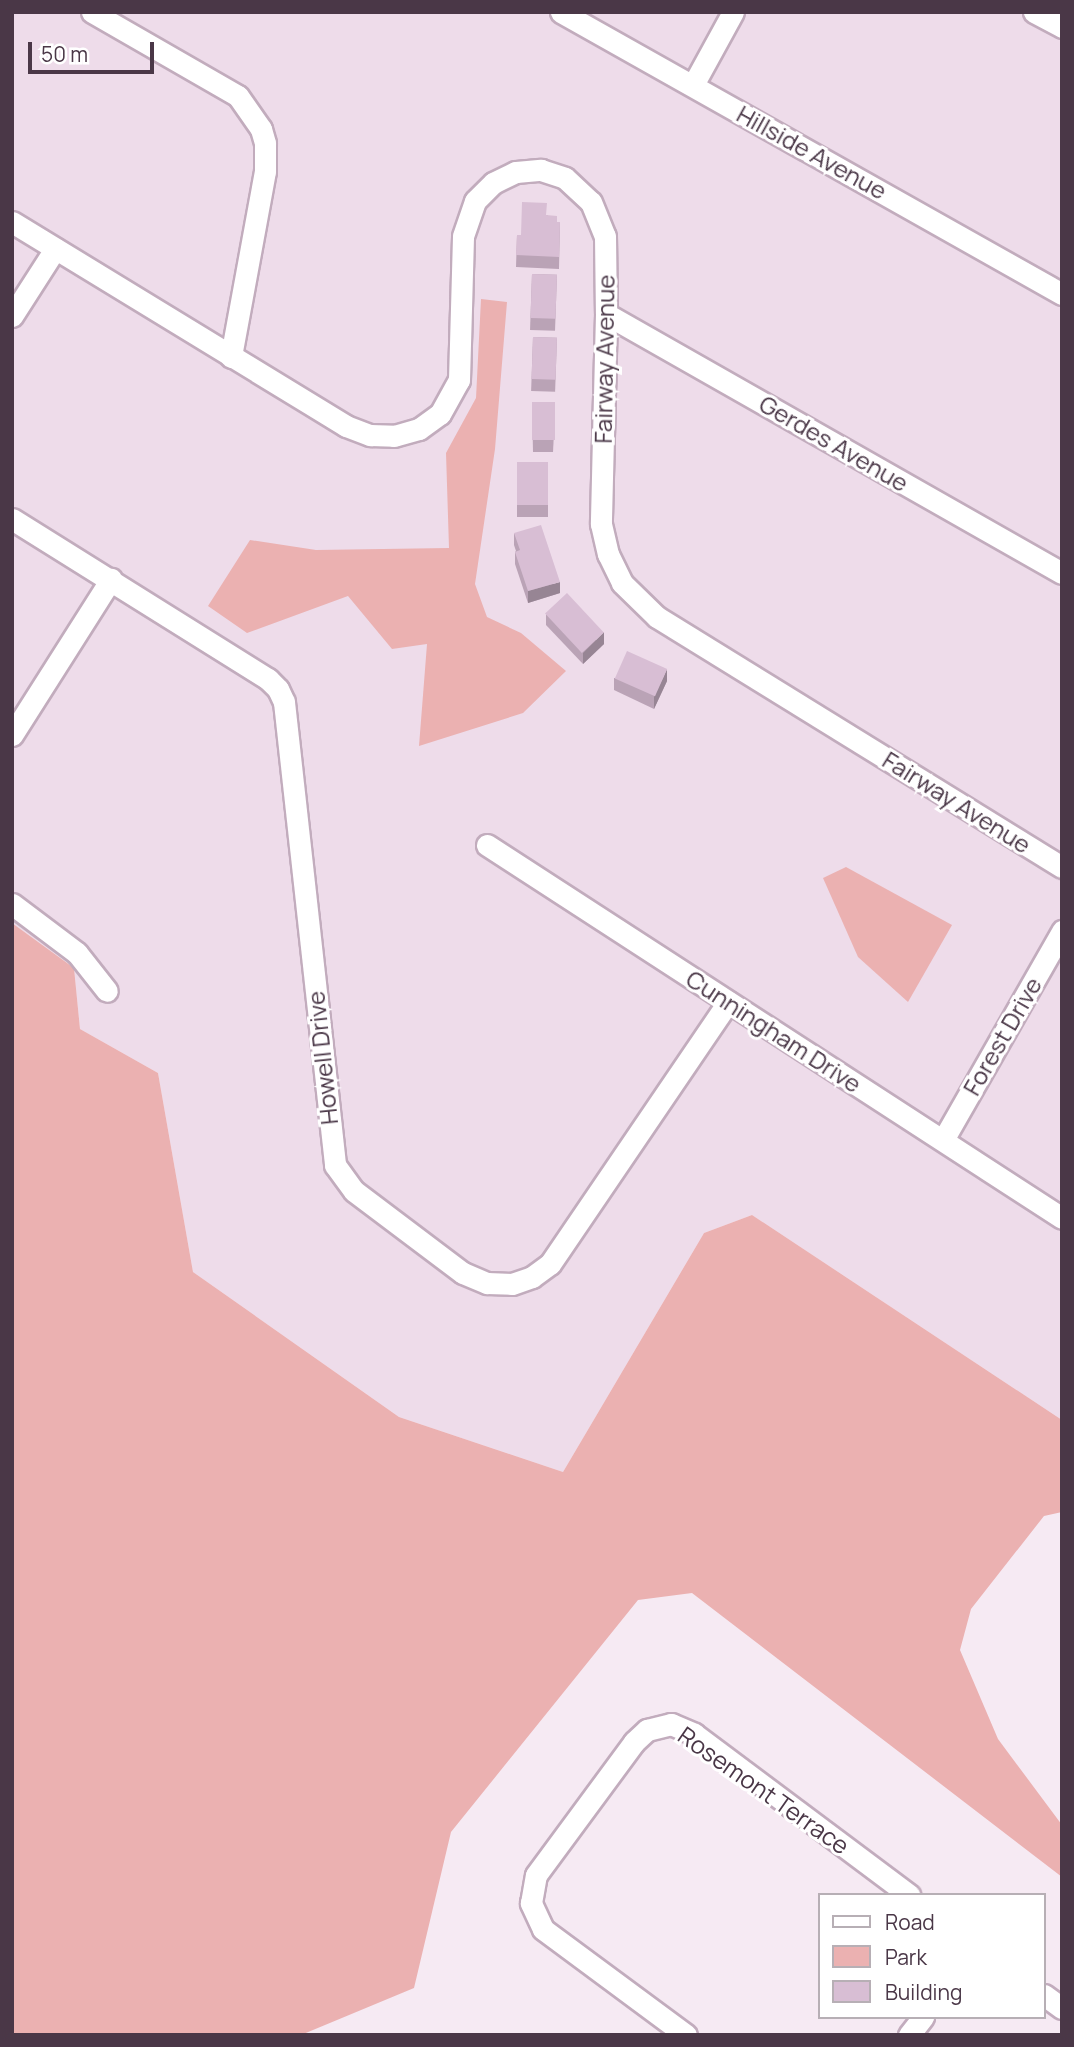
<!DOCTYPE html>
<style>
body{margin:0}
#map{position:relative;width:1074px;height:2047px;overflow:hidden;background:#f6eaf3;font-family:Manrope,sans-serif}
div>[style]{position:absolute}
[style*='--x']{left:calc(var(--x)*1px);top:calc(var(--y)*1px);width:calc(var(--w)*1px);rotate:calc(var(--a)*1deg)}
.residential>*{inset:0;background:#eedcea}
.green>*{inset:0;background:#ebb1b1}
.roads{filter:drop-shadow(2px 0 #c2acbd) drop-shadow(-2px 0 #c2acbd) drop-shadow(0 2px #c2acbd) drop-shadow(0 -2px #c2acbd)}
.minor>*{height:21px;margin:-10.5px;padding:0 10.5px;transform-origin:10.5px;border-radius:10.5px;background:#fff}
.wall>*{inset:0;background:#baa3b6;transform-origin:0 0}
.shaded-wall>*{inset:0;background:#978594}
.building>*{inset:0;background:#d8bed4;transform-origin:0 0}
span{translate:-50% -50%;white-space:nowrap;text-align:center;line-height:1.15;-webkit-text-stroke:6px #fff;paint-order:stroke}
.street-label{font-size:24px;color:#4a3747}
.frame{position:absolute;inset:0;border:14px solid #4a3747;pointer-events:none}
.legend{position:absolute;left:818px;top:1893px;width:228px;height:126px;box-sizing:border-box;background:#fff;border:2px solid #b7afb5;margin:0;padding:9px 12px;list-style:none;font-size:21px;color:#4a3747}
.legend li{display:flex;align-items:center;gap:14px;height:35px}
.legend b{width:35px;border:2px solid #b7afb5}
.scale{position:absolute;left:28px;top:42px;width:126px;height:32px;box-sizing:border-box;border:4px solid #4a3747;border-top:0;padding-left:9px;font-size:21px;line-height:24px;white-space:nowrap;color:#4a3747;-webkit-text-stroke:5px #fff;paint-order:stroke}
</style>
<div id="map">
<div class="residential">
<i style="clip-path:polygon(12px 12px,1062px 12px,1062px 1420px,752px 1215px,704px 1233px,563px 1472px,399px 1417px,193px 1272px,158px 1073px,80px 1029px,74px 968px,12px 923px)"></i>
</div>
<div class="green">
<i style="clip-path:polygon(481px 299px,507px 302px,495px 449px,475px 584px,487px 617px,521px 633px,566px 671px,523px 713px,419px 746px,427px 644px,392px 649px,348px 596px,247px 633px,208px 606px,250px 540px,316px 550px,449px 548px,446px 453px,476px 398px)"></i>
<i style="clip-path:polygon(846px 867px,952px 925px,908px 1002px,858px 957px,823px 878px)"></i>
<i style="clip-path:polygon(12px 923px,74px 968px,80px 1029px,158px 1073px,193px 1272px,399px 1417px,563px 1472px,704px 1233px,752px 1215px,1062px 1420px,1062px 1512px,1044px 1516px,971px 1609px,960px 1650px,998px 1739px,1062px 1825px,1062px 1877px,692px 1593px,638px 1600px,451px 1832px,414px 1988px,301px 2035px,12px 2035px)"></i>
</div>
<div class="roads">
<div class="minor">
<i style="--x:92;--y:12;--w:168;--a:29.9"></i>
<i style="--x:238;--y:96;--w:40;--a:55.1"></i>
<i style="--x:261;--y:129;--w:15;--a:74"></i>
<i style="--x:265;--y:143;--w:28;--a:90"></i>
<i style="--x:265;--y:171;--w:189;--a:100.4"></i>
<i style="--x:561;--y:12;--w:575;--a:29.37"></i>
<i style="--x:1034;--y:12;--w:32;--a:28"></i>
<i style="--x:693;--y:85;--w:83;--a:-61.3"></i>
<i style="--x:12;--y:222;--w:391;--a:31.4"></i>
<i style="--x:346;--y:426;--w:26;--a:21"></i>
<i style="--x:370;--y:435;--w:24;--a:2"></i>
<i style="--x:394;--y:436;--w:26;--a:-16"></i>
<i style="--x:419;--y:429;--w:26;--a:-36"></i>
<i style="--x:440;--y:414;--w:39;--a:-61"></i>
<i style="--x:459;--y:380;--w:144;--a:-88.4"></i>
<i style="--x:463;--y:236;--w:37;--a:-71"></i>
<i style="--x:475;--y:201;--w:25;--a:-45"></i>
<i style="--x:493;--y:183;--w:25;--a:-26"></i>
<i style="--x:516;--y:172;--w:25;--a:-5"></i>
<i style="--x:541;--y:170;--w:25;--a:18"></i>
<i style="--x:565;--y:178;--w:35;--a:43"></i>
<i style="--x:591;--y:202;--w:37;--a:68"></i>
<i style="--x:605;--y:236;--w:78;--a:89.3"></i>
<i style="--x:606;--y:314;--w:210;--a:91.4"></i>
<i style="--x:601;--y:524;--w:31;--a:77"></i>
<i style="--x:608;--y:554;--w:32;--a:64"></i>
<i style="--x:622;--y:583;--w:49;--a:44.2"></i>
<i style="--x:657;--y:617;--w:476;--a:31.7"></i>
<i style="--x:606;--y:314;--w:524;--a:29.6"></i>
<i style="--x:12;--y:316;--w:80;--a:-57.3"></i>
<i style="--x:12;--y:519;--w:302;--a:32"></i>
<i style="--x:268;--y:679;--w:14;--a:45"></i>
<i style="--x:278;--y:689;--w:14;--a:65"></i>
<i style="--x:284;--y:702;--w:466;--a:83.7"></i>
<i style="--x:335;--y:1165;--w:32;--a:54"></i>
<i style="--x:354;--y:1191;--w:136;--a:37"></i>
<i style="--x:463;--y:1273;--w:26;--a:23"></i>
<i style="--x:487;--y:1283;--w:25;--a:2"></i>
<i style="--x:512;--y:1284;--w:21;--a:-19"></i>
<i style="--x:532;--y:1277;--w:22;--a:-36"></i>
<i style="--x:550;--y:1264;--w:317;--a:-55.8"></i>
<i style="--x:12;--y:735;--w:185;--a:-57.6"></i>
<i style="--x:487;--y:845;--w:685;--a:32.97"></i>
<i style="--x:12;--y:904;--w:81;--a:37"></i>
<i style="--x:77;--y:953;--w:48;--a:51.7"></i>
<i style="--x:943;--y:1140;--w:241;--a:-60.3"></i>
<i style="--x:1044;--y:1995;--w:22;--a:36"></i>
<i style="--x:686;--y:2035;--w:178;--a:-143.5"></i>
<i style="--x:543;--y:1929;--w:29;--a:-115"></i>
<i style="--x:531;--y:1903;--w:28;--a:-80"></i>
<i style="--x:536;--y:1875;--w:165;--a:-53.6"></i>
<i style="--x:634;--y:1742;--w:18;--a:-43"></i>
<i style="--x:647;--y:1730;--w:25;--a:-14"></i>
<i style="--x:671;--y:1724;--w:25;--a:23"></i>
<i style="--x:694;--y:1734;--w:269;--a:36.8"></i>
<i style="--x:909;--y:2035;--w:23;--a:-52"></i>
</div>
</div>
<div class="wall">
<i style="clip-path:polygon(547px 215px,557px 222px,560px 222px,559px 269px,516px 267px,517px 235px,521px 235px)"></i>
<i style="left:532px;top:274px;width:25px;height:56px;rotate:2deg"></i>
<i style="left:533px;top:337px;width:24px;height:54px;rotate:2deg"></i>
<i style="clip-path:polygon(532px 402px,555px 414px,553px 452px,533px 452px)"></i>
<i style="left:517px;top:462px;width:31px;height:55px"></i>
<i style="clip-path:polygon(514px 533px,560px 593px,528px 603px,515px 564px,515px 552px,516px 551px,514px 545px)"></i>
<i style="clip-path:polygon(546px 614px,604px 644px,583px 664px,546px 625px)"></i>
<i style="clip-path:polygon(614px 678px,667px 681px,654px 709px,614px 690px)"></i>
</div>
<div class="shaded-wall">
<i style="clip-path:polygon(560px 582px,560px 593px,528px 603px,528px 591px)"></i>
<i style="clip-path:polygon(604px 632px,604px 644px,583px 664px,583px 653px)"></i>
<i style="clip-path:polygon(667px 669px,667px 681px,654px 709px,654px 697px)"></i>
</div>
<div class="building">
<i style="clip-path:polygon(522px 202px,547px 203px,546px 215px,557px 216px,557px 222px,560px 222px,559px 257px,516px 255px,517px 235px,521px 235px)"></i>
<i style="left:532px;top:274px;width:25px;height:44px;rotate:2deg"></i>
<i style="left:533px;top:337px;width:24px;height:42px;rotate:2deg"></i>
<i style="left:532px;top:402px;width:23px;height:38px"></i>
<i style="left:517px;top:462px;width:31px;height:43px"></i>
<i style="clip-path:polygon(541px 525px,560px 582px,528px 591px,515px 552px,520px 550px,514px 533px)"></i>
<i style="left:567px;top:593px;width:54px;height:30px;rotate:47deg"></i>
<i style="left:627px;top:651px;width:44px;height:30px;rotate:24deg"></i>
</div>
<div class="street-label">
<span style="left:812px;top:152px;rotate:29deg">Hillside Avenue</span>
<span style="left:604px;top:359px;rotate:-89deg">Fairway Avenue</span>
<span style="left:834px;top:443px;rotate:30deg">Gerdes Avenue</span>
<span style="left:957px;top:802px;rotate:32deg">Fairway Avenue</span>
<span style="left:774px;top:1031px;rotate:33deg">Cunningham Drive</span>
<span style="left:1002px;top:1036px;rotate:-60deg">Forest Drive</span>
<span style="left:322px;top:1058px;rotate:-96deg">Howell Drive</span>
<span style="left:764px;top:1790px;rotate:35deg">Rosemont Terrace</span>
</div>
<div class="frame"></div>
<ul class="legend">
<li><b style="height:9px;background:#fff"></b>Road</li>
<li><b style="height:19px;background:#ebb1b1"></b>Park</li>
<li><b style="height:19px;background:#d8bed4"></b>Building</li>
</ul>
<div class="scale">50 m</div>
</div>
